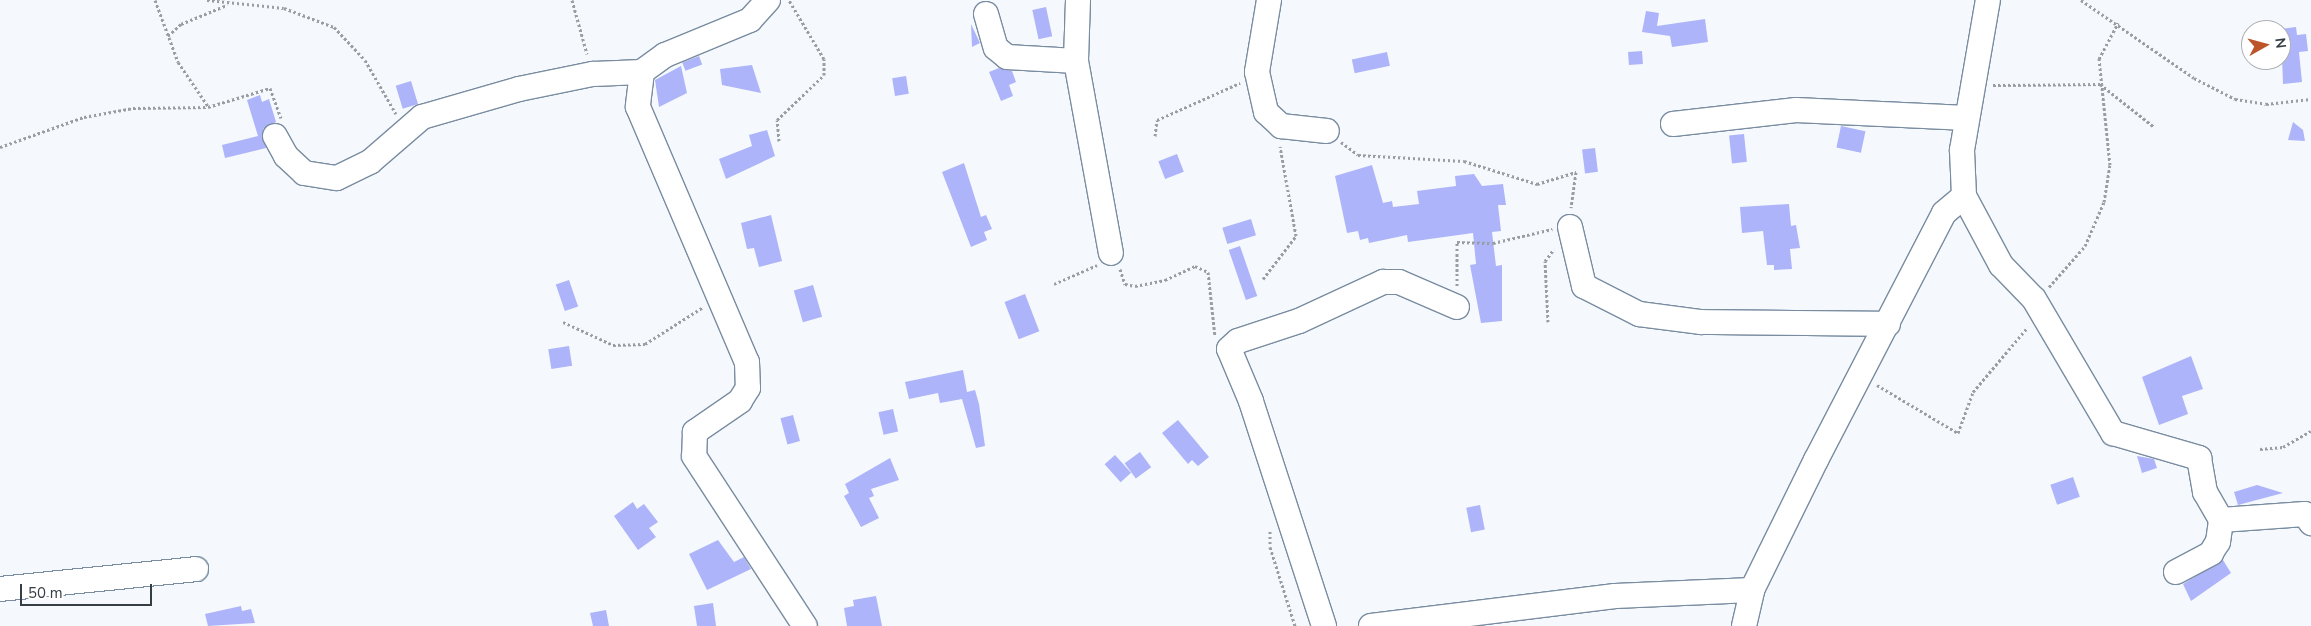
<!DOCTYPE html>
<style>
body{margin:0}
#map{position:relative;width:2311px;height:626px;overflow:hidden;background:#f5f9fd;font-family:"Nunito Sans",sans-serif}
div>[style]{position:absolute}
[style*='--x']{left:calc(var(--x)*1px);top:calc(var(--y)*1px);width:calc(var(--w)*1px);rotate:calc(var(--a)*1deg)}
.building>*{inset:0;background:#adb4f9;transform-origin:0 0}
.path>*{height:3px;margin-top:-1.5px;transform-origin:0;background:repeating-linear-gradient(90deg,#989ea3 0 2.5px,transparent 0 5px)}
.roads{filter:drop-shadow(1px 0 #798ca0) drop-shadow(-1px 0 #798ca0) drop-shadow(0 1px #798ca0) drop-shadow(0 -1px #798ca0)}
.minor>*{height:24px;margin:-12px;padding:0 12px;transform-origin:12px;border-radius:12px;background:#fff}
span{translate:-50% -50%;white-space:nowrap;text-align:center;line-height:1.15;-webkit-text-stroke:5px #fff;paint-order:stroke}
.north{position:absolute;left:2241px;top:20px;width:50px;height:50px;box-sizing:border-box;background:#fff;border:1px solid #aeb1b5;border-radius:50%;rotate:83deg;font-size:14px;font-weight:700;line-height:20px;text-align:center;color:#353d45}
.north::after{content:'';display:block;margin:auto;width:18px;height:22px;background:#bc562a;clip-path:polygon(50% 0,100% 100%,50% 72%,0 100%)}
.scale{position:absolute;left:20px;top:584px;width:132px;height:22px;box-sizing:border-box;border:2px solid #353d45;border-top:0;padding-left:6px;font-size:15px;line-height:18px;white-space:nowrap;color:#353d45;-webkit-text-stroke:4px #fff;paint-order:stroke}
</style>
<div id="map">
<div class="building">
<i style="left:1046px;top:7px;width:30px;height:14px;rotate:78deg"></i>
<i style="clip-path:polygon(1646px 11px,1659px 13px,1657px 26px,1705px 19px,1708px 42px,1672px 47px,1670px 36px,1642px 32px)"></i>
<i style="clip-path:polygon(971px 24px,980px 43px,972px 47px)"></i>
<i style="clip-path:polygon(2296px 27px,2297px 35px,2306px 34px,2308px 51px,2299px 52px,2302px 82px,2283px 84px,2281px 29px)"></i>
<i style="left:1642px;top:51px;width:13px;height:14px;rotate:86deg"></i>
<i style="left:1387px;top:52px;width:14px;height:36px;rotate:78deg"></i>
<i style="left:699px;top:56px;width:9px;height:18px;rotate:69deg"></i>
<i style="clip-path:polygon(752px 65px,761px 93px,722px 85px,720px 69px)"></i>
<i style="clip-path:polygon(681px 66px,687px 93px,659px 107px,655px 80px)"></i>
<i style="clip-path:polygon(999px 68px,1012px 71px,1016px 82px,1009px 85px,1013px 96px,1001px 101px,989px 72px)"></i>
<i style="left:906px;top:76px;width:18px;height:14px;rotate:81deg"></i>
<i style="left:411px;top:81px;width:24px;height:16px;rotate:73deg"></i>
<i style="clip-path:polygon(260px 95px,262px 102px,269px 99px,276px 122px,263px 129px,266px 148px,225px 158px,222px 145px,258px 136px,247px 100px)"></i>
<i style="clip-path:polygon(2293px 122px,2303px 130px,2305px 141px,2288px 140px)"></i>
<i style="left:1841px;top:126px;width:25px;height:22px;rotate:12deg"></i>
<i style="clip-path:polygon(767px 130px,775px 156px,726px 179px,719px 159px,752px 146px,749px 135px)"></i>
<i style="left:1744px;top:134px;width:28px;height:15px;rotate:84deg"></i>
<i style="left:1595px;top:148px;width:24px;height:13px;rotate:83deg"></i>
<i style="left:1177px;top:154px;width:19px;height:20px;rotate:69deg"></i>
<i style="clip-path:polygon(964px 163px,981px 217px,986px 215px,992px 229px,984px 232px,987px 240px,971px 247px,942px 172px)"></i>
<i style="clip-path:polygon(1372px 165px,1383px 203px,1392px 201px,1393px 207px,1419px 204px,1417px 191px,1456px 186px,1455px 176px,1474px 174px,1482px 186px,1503px 184px,1506px 205px,1498px 205px,1501px 231px,1492px 232px,1496px 266px,1502px 265px,1502px 321px,1481px 323px,1470px 265px,1476px 264px,1473px 233px,1408px 242px,1407px 235px,1369px 243px,1368px 238px,1360px 240px,1358px 231px,1347px 233px,1335px 176px)"></i>
<i style="clip-path:polygon(1789px 204px,1791px 226px,1796px 225px,1800px 248px,1790px 249px,1792px 269px,1774px 270px,1774px 265px,1767px 265px,1763px 231px,1742px 233px,1740px 207px)"></i>
<i style="clip-path:polygon(771px 215px,782px 261px,759px 267px,754px 248px,747px 249px,741px 223px)"></i>
<i style="left:1251px;top:219px;width:17px;height:30px;rotate:73deg"></i>
<i style="left:1240px;top:246px;width:53px;height:12px;rotate:71deg"></i>
<i style="left:569px;top:280px;width:28px;height:14px;rotate:71deg"></i>
<i style="left:813px;top:285px;width:33px;height:20px;rotate:74deg"></i>
<i style="left:1025px;top:294px;width:40px;height:22px;rotate:69deg"></i>
<i style="left:569px;top:346px;width:20px;height:21px;rotate:81deg"></i>
<i style="clip-path:polygon(2191px 356px,2203px 389px,2182px 396px,2188px 414px,2159px 425px,2142px 377px)"></i>
<i style="clip-path:polygon(963px 370px,967px 392px,975px 390px,979px 404px,985px 446px,976px 448px,962px 399px,940px 403px,938px 393px,909px 399px,905px 382px)"></i>
<i style="left:893px;top:409px;width:23px;height:15px;rotate:77deg"></i>
<i style="left:793px;top:415px;width:27px;height:13px;rotate:75deg"></i>
<i style="clip-path:polygon(1178px 420px,1209px 457px,1198px 466px,1192px 460px,1188px 464px,1162px 433px)"></i>
<i style="left:1140px;top:452px;width:19px;height:19px;rotate:54deg"></i>
<i style="left:1115px;top:455px;width:24px;height:14px;rotate:48deg"></i>
<i style="clip-path:polygon(2137px 456px,2154px 459px,2157px 468px,2142px 473px)"></i>
<i style="clip-path:polygon(890px 458px,899px 480px,871px 489px,874px 496px,869px 498px,879px 518px,861px 527px,844px 496px,849px 493px,845px 484px)"></i>
<i style="left:2073px;top:477px;width:21px;height:24px;rotate:71deg"></i>
<i style="clip-path:polygon(2257px 485px,2283px 493px,2238px 505px,2234px 492px)"></i>
<i style="clip-path:polygon(633px 502px,637px 509px,644px 504px,658px 522px,649px 528px,656px 537px,638px 550px,614px 516px)"></i>
<i style="left:1480px;top:505px;width:25px;height:14px;rotate:79deg"></i>
<i style="clip-path:polygon(718px 540px,734px 562px,744px 557px,751px 569px,707px 590px,689px 554px)"></i>
<i style="clip-path:polygon(2223px 560px,2231px 573px,2191px 601px,2183px 584px)"></i>
<i style="clip-path:polygon(876px 596px,882px 626px,847px 626px,844px 608px,854px 606px,853px 600px)"></i>
<i style="clip-path:polygon(713px 603px,716px 626px,697px 626px,694px 606px)"></i>
<i style="clip-path:polygon(241px 606px,242px 611px,251px 609px,255px 623px,208px 626px,205px 614px)"></i>
<i style="clip-path:polygon(606px 610px,609px 626px,593px 626px,590px 613px)"></i>
</div>
<div class="path">
<i style="--x:155;--y:0;--w:66;--a:69.6"></i>
<i style="--x:178;--y:62;--w:53;--a:55.7"></i>
<i style="--x:207;--y:0;--w:77;--a:5.9"></i>
<i style="--x:284;--y:8;--w:53;--a:20.8"></i>
<i style="--x:334;--y:27;--w:45;--a:46.8"></i>
<i style="--x:365;--y:60;--w:62;--a:60.1"></i>
<i style="--x:572;--y:0;--w:56;--a:74.5"></i>
<i style="--x:2081;--y:0;--w:137;--a:34.6"></i>
<i style="--x:2194;--y:78;--w:46;--a:27.1"></i>
<i style="--x:2235;--y:99;--w:31;--a:9"></i>
<i style="--x:2266;--y:104;--w:45;--a:-6.3"></i>
<i style="--x:168;--y:36;--w:18;--a:-43"></i>
<i style="--x:181;--y:24;--w:50;--a:-22.4"></i>
<i style="--x:1993;--y:85;--w:107;--a:-0.5"></i>
<i style="--x:2100;--y:84;--w:68;--a:38.4"></i>
<i style="--x:1155;--y:136;--w:16;--a:-83"></i>
<i style="--x:1157;--y:120;--w:91;--a:-24"></i>
<i style="--x:779;--y:141;--w:21;--a:-95"></i>
<i style="--x:777;--y:120;--w:65;--a:-43.8"></i>
<i style="--x:824;--y:75;--w:16;--a:-90"></i>
<i style="--x:824;--y:59;--w:69;--a:-120.7"></i>
<i style="--x:1341;--y:142;--w:21;--a:37"></i>
<i style="--x:1358;--y:155;--w:106;--a:3.2"></i>
<i style="--x:1464;--y:161;--w:77;--a:17.5"></i>
<i style="--x:1537;--y:184;--w:41;--a:-17.1"></i>
<i style="--x:1576;--y:172;--w:36;--a:98"></i>
<i style="--x:0;--y:147;--w:89;--a:-19.7"></i>
<i style="--x:84;--y:117;--w:50;--a:-10.4"></i>
<i style="--x:133;--y:108;--w:75;--a:-0.8"></i>
<i style="--x:208;--y:107;--w:65;--a:-17"></i>
<i style="--x:270;--y:88;--w:32;--a:70"></i>
<i style="--x:1120;--y:269;--w:16;--a:72"></i>
<i style="--x:1125;--y:284;--w:10;--a:11"></i>
<i style="--x:1135;--y:286;--w:31;--a:-11"></i>
<i style="--x:1165;--y:280;--w:33;--a:-25"></i>
<i style="--x:1195;--y:266;--w:14;--a:25"></i>
<i style="--x:1208;--y:272;--w:64;--a:83.8"></i>
<i style="--x:1263;--y:279;--w:54;--a:-52.5"></i>
<i style="--x:1296;--y:236;--w:91;--a:-100.1"></i>
<i style="--x:1054;--y:284;--w:47;--a:-23.8"></i>
<i style="--x:1457;--y:286;--w:44;--a:-90"></i>
<i style="--x:1457;--y:242;--w:36;--a:2"></i>
<i style="--x:1493;--y:243;--w:61;--a:-13.3"></i>
<i style="--x:2049;--y:287;--w:55;--a:-48.7"></i>
<i style="--x:2085;--y:246;--w:48;--a:-66.6"></i>
<i style="--x:2104;--y:202;--w:37;--a:-81"></i>
<i style="--x:2110;--y:165;--w:107;--a:-95.9"></i>
<i style="--x:2099;--y:59;--w:41;--a:-62.2"></i>
<i style="--x:563;--y:322;--w:55;--a:24.7"></i>
<i style="--x:613;--y:345;--w:32;--a:-2"></i>
<i style="--x:645;--y:344;--w:69;--a:-32.5"></i>
<i style="--x:1548;--y:322;--w:61;--a:-92.8"></i>
<i style="--x:1545;--y:261;--w:15;--a:-53"></i>
<i style="--x:1877;--y:385;--w:94;--a:30.7"></i>
<i style="--x:1958;--y:433;--w:44;--a:-69.9"></i>
<i style="--x:1973;--y:392;--w:85;--a:-49.8"></i>
<i style="--x:2260;--y:449;--w:23;--a:-5"></i>
<i style="--x:2283;--y:447;--w:32;--a:-30"></i>
<i style="--x:1270;--y:531;--w:16;--a:90"></i>
<i style="--x:1270;--y:547;--w:83;--a:72.4"></i>
</div>
<div class="roads">
<div class="minor">
<i style="--x:768;--y:0;--w:27;--a:132"></i>
<i style="--x:750;--y:20;--w:92;--a:157.6"></i>
<i style="--x:665;--y:55;--w:29;--a:144"></i>
<i style="--x:642;--y:72;--w:35;--a:97"></i>
<i style="--x:638;--y:107;--w:277;--a:66.9"></i>
<i style="--x:747;--y:362;--w:26;--a:88"></i>
<i style="--x:748;--y:388;--w:15;--a:122"></i>
<i style="--x:740;--y:401;--w:55;--a:145.4"></i>
<i style="--x:695;--y:432;--w:24;--a:92"></i>
<i style="--x:694;--y:456;--w:203;--a:56.9"></i>
<i style="--x:1078;--y:0;--w:61;--a:91.9"></i>
<i style="--x:1076;--y:61;--w:195;--a:79.7"></i>
<i style="--x:1269;--y:0;--w:73;--a:99.5"></i>
<i style="--x:1257;--y:72;--w:41;--a:77.3"></i>
<i style="--x:1266;--y:112;--w:21;--a:43"></i>
<i style="--x:1281;--y:126;--w:46;--a:6.2"></i>
<i style="--x:986;--y:14;--w:35;--a:74"></i>
<i style="--x:996;--y:48;--w:14;--a:39"></i>
<i style="--x:1007;--y:57;--w:69;--a:3.3"></i>
<i style="--x:1673;--y:124;--w:124;--a:-6.5"></i>
<i style="--x:1796;--y:110;--w:171;--a:2.7"></i>
<i style="--x:275;--y:136;--w:23;--a:61"></i>
<i style="--x:286;--y:156;--w:25;--a:43"></i>
<i style="--x:304;--y:173;--w:33;--a:9"></i>
<i style="--x:337;--y:178;--w:37;--a:-26"></i>
<i style="--x:370;--y:162;--w:69;--a:-40.9"></i>
<i style="--x:422;--y:117;--w:101;--a:-16.1"></i>
<i style="--x:519;--y:89;--w:76;--a:-11.5"></i>
<i style="--x:593;--y:74;--w:49;--a:-2.3"></i>
<i style="--x:1964;--y:196;--w:78;--a:61.8"></i>
<i style="--x:2001;--y:265;--w:47;--a:45.9"></i>
<i style="--x:2034;--y:299;--w:156;--a:59.5"></i>
<i style="--x:2113;--y:433;--w:90;--a:16.2"></i>
<i style="--x:2199;--y:458;--w:35;--a:80"></i>
<i style="--x:2205;--y:492;--w:32;--a:60"></i>
<i style="--x:2221;--y:520;--w:84;--a:-4.1"></i>
<i style="--x:2305;--y:514;--w:11;--a:56"></i>
<i style="--x:1570;--y:227;--w:61;--a:76.7"></i>
<i style="--x:1584;--y:286;--w:62;--a:27"></i>
<i style="--x:1639;--y:314;--w:63;--a:7.4"></i>
<i style="--x:1701;--y:322;--w:187;--a:0.6"></i>
<i style="--x:2176;--y:572;--w:40;--a:-28"></i>
<i style="--x:2211;--y:553;--w:13;--a:-58"></i>
<i style="--x:2218;--y:542;--w:22;--a:-82"></i>
<i style="--x:0;--y:589;--w:197;--a:-5.8"></i>
<i style="--x:1324;--y:626;--w:237;--a:-108"></i>
<i style="--x:1251;--y:401;--w:56;--a:-112.9"></i>
<i style="--x:1229;--y:349;--w:12;--a:-42"></i>
<i style="--x:1238;--y:341;--w:64;--a:-18.2"></i>
<i style="--x:1299;--y:321;--w:93;--a:-24.9"></i>
<i style="--x:1383;--y:282;--w:16;--a:0"></i>
<i style="--x:1399;--y:282;--w:63;--a:23.3"></i>
<i style="--x:1371;--y:626;--w:246;--a:-7"></i>
<i style="--x:1615;--y:596;--w:137;--a:-2.5"></i>
<i style="--x:1744;--y:626;--w:37;--a:-77"></i>
<i style="--x:1752;--y:590;--w:145;--a:-63.8"></i>
<i style="--x:1816;--y:460;--w:278;--a:-62.6"></i>
<i style="--x:1944;--y:213;--w:26;--a:-40"></i>
<i style="--x:1964;--y:196;--w:46;--a:-92.5"></i>
<i style="--x:1962;--y:150;--w:152;--a:-80.2"></i>
</div>
</div>
<div class="north">N</div>
<div class="scale">50 m</div>
</div>
